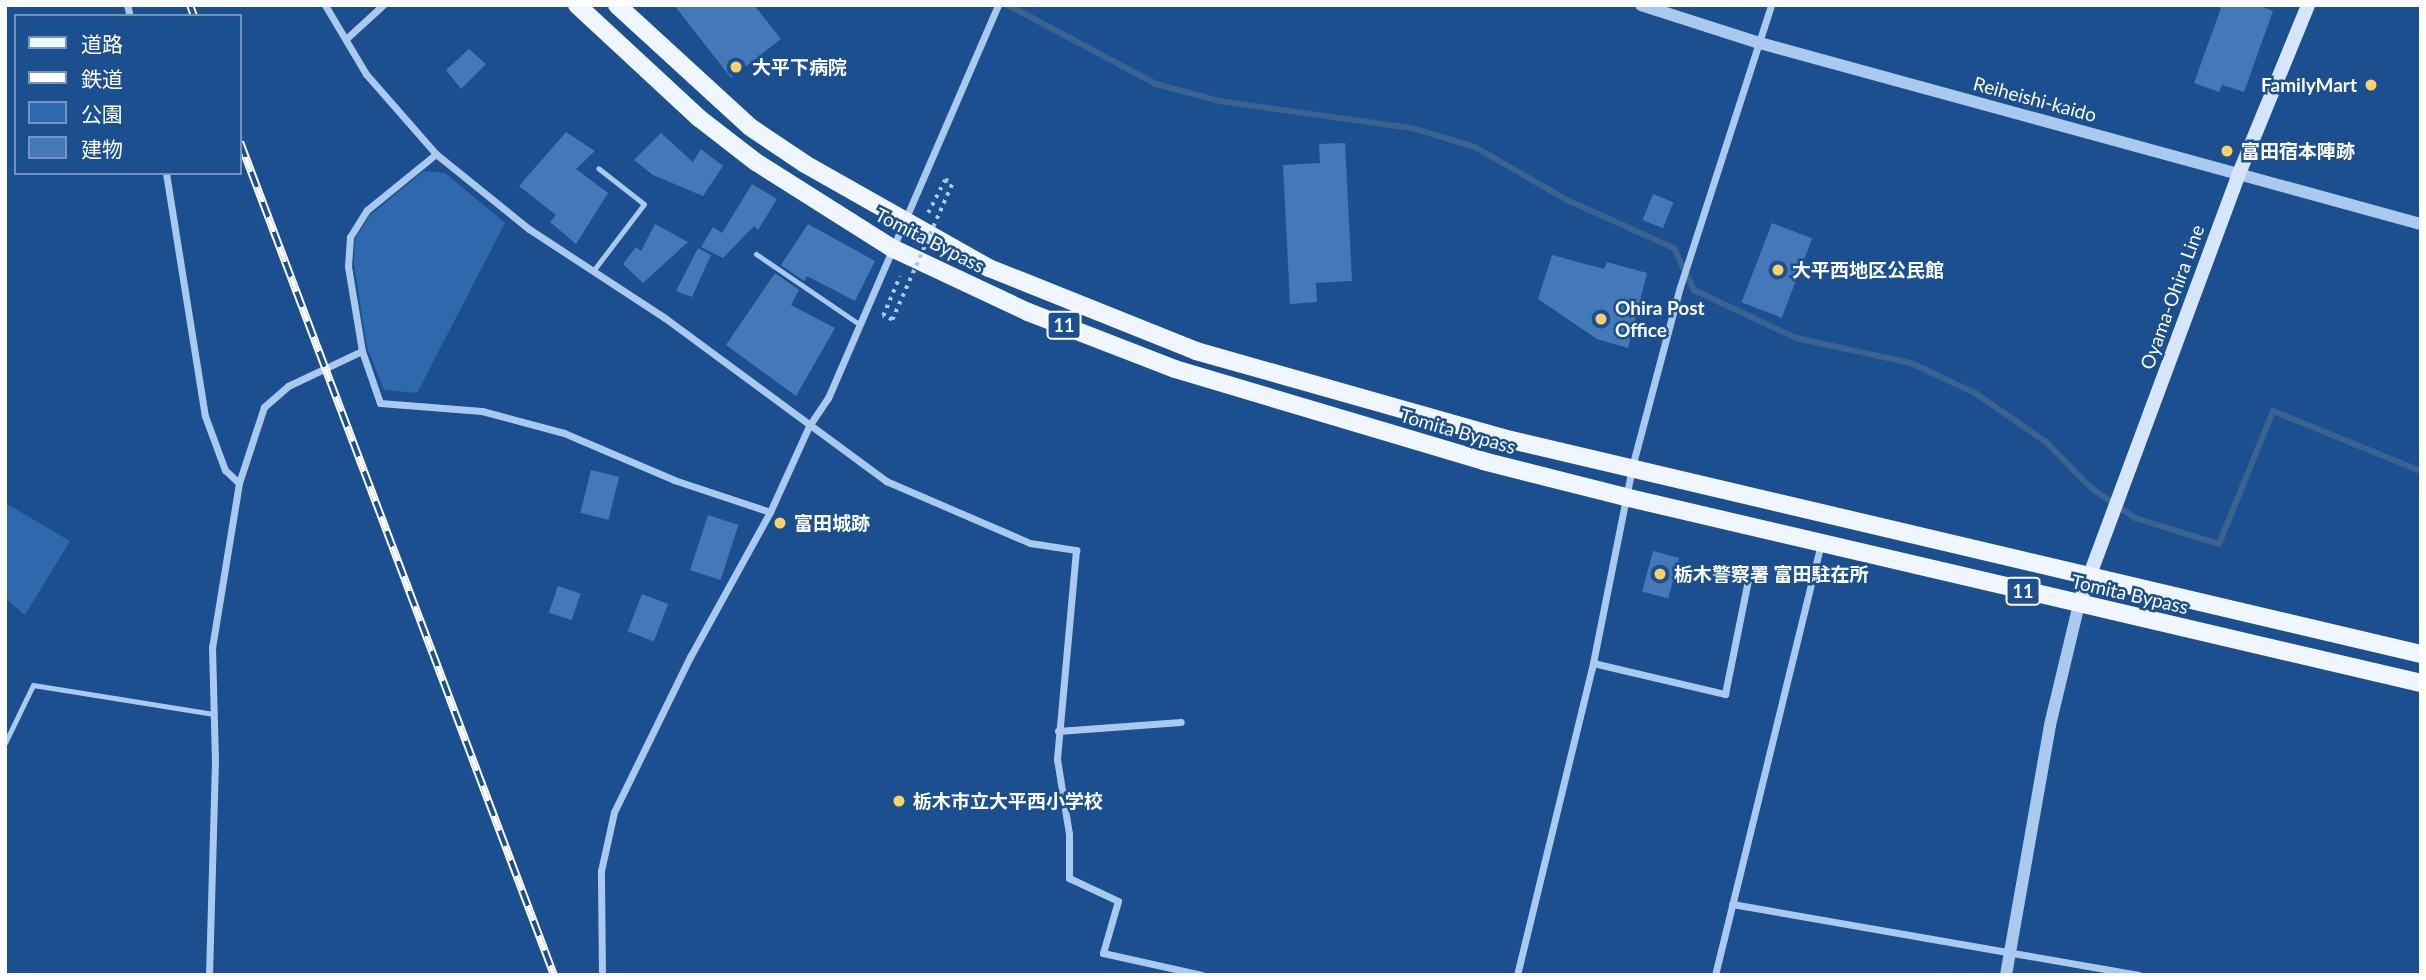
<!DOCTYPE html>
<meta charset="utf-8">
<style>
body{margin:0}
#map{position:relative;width:2426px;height:980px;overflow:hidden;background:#1b4f8f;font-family:Lato,"Noto Sans JP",sans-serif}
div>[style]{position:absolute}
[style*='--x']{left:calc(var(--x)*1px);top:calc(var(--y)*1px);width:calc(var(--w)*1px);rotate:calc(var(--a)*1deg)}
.green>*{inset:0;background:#2e69ad}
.stream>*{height:6px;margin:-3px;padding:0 3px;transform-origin:3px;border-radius:3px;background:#3c6290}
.building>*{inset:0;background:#4478b7;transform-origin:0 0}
.path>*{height:3.5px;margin-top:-1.75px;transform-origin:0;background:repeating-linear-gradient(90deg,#a9c9ee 0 3.5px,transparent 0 8.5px)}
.service>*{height:5px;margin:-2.5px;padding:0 2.5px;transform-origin:2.5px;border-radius:2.5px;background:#a9c9ee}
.minor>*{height:7px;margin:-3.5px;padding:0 3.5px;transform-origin:3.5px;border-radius:3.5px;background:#a9c9ee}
.tertiary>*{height:12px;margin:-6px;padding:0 6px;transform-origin:6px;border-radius:6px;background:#a9c9ee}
.secondary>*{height:14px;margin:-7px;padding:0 7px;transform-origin:7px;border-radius:7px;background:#d6e6fa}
.primary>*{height:18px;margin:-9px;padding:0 9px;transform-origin:9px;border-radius:9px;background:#f0f6ff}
.rail>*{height:8px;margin-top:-4px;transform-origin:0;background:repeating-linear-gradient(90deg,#1b4f8f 0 16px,#fff 0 32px);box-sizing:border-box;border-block:2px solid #fff}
.path-bridge>*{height:3.5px;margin-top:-1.75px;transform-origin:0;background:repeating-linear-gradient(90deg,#a9c9ee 0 3.5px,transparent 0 8.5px)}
.dots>*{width:19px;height:19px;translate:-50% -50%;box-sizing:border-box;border:4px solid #1b4f8f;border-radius:50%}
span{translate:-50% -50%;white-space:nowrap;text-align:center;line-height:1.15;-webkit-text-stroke:5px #1b4f8f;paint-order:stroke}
.shield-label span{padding:2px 5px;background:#1b4f8f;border:2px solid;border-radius:5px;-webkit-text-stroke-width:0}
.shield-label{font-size:18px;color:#fff;font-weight:700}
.poi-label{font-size:19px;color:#fff;font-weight:700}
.left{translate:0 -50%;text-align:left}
.right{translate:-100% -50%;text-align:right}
.street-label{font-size:19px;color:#fff}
.frame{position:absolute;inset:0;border:7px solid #fff;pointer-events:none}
.legend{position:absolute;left:14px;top:14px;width:228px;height:161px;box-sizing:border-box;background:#1b4f8f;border:2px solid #7695bc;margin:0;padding:9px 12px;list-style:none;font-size:21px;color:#fff}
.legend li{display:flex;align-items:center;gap:14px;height:35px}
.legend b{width:35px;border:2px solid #7695bc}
</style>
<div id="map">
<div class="green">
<i style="clip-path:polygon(424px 171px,445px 173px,505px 223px,417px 393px,384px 390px,367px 347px,354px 264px,355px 239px,370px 215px)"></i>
<i style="clip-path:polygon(5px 503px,70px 541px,25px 615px,5px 598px)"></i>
</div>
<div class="stream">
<i style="--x:1008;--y:5;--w:168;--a:28.1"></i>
<i style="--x:1156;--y:84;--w:65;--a:15.1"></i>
<i style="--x:1219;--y:101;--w:195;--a:8"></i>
<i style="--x:1412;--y:128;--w:66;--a:16.8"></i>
<i style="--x:1475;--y:147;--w:106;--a:29.9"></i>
<i style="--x:1567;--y:200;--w:117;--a:24.2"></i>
<i style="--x:1674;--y:248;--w:47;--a:64.5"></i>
<i style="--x:1694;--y:290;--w:113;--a:25.2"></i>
<i style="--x:1796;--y:338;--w:118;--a:12.3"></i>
<i style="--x:1911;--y:363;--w:71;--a:25.1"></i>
<i style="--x:1975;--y:393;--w:86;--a:34.6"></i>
<i style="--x:2046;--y:442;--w:64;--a:45.6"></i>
<i style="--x:2091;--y:488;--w:53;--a:34.3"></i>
<i style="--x:2135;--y:518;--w:88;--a:17.2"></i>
<i style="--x:2219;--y:544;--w:144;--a:-67.9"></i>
<i style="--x:2273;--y:411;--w:160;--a:22.1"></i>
</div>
<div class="building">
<i style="clip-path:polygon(674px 5px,754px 5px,781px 39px,731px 78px)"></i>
<i style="clip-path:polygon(2222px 5px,2258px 5px,2273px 11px,2244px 92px,2222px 85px,2219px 92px,2194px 83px)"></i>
<i style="clip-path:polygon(469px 49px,486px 64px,461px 89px,446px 70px)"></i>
<i style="clip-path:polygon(566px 132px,595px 151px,576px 169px,608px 193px,576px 244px,550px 222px,556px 215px,519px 186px)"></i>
<i style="clip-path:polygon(661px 133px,693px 162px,701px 149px,723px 166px,703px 196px,653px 175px,634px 160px)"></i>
<i style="clip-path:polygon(1345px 143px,1352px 281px,1316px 283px,1317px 302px,1290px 304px,1283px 165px,1320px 163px,1319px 144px)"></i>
<i style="clip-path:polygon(752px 184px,777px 199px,758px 230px,754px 226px,723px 258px,701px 247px,713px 227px,722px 233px)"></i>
<i style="left:1653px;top:194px;width:22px;height:28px;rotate:22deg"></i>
<i style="left:1772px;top:223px;width:43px;height:85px;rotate:21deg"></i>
<i style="clip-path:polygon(655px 224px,688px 242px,643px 283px,623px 264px,636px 247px,641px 251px)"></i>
<i style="clip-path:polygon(808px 224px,875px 261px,855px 301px,807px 276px,804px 281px,781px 265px)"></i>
<i style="clip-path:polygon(698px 248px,711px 255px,692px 297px,676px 291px)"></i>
<i style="clip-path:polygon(1552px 255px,1604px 269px,1607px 262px,1647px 273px,1628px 348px,1597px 339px,1538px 299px)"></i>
<i style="clip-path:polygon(775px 273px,799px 290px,791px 305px,835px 328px,796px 396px,726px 345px)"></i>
<i style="left:591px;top:470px;width:29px;height:44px;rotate:14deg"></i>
<i style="left:708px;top:515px;width:32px;height:58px;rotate:18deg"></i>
<i style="left:1653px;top:551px;width:27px;height:42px;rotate:15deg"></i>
<i style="left:558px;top:586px;width:24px;height:28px;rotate:19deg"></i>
<i style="left:642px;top:594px;width:28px;height:40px;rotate:21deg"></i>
</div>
<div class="path">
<i style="--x:928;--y:213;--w:37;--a:-63"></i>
<i style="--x:945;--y:180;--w:8;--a:14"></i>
<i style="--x:892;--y:320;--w:10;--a:-156"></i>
<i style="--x:883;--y:316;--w:43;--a:-67"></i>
</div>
<div class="service">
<i style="--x:756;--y:254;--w:125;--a:34.2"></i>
<i style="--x:593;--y:271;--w:84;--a:-52.7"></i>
<i style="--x:644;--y:204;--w:58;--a:-142"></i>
<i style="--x:5;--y:743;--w:64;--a:-64.2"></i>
<i style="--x:33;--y:685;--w:183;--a:9.1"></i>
</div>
<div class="minor">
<i style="--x:127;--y:5;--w:11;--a:75"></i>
<i style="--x:325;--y:5;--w:80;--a:59.3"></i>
<i style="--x:366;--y:74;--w:106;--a:48.8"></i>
<i style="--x:436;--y:154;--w:119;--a:38.9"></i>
<i style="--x:529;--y:229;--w:163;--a:33.2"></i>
<i style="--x:665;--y:318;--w:275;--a:36.4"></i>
<i style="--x:886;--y:481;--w:157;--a:23.3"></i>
<i style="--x:1030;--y:543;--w:47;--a:8.7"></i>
<i style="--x:1076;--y:550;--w:210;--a:95.2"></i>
<i style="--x:1057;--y:759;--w:76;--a:80.9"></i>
<i style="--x:1069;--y:834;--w:44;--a:90"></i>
<i style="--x:1069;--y:878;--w:54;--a:25.1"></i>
<i style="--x:1118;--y:901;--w:54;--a:106.1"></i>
<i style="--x:1103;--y:953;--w:101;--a:12.5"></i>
<i style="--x:347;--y:38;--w:49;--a:-42.5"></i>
<i style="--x:166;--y:173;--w:246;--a:80.9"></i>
<i style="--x:205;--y:416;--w:58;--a:69.7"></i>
<i style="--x:225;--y:470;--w:19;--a:43"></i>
<i style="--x:239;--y:483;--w:166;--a:99.3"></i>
<i style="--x:212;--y:647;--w:114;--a:88.5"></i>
<i style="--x:215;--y:761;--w:214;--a:91.6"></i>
<i style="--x:362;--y:351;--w:86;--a:-99.4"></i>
<i style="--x:348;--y:266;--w:29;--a:-86"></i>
<i style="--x:350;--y:237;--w:32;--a:-58"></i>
<i style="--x:367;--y:210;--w:89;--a:-39.1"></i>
<i style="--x:239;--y:483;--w:80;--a:-71.8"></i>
<i style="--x:264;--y:407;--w:32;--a:-41"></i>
<i style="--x:288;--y:386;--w:82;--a:-25.3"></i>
<i style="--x:362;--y:351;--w:55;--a:70.9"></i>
<i style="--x:380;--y:403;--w:102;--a:4.5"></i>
<i style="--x:482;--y:411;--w:85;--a:15"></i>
<i style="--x:564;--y:433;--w:120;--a:23.1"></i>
<i style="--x:674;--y:480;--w:101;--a:18.4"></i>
<i style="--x:1593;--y:663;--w:136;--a:13.2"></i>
<i style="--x:1725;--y:694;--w:116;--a:-78.6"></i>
<i style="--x:1058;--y:731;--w:123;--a:-4.2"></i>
<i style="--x:1732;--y:904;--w:413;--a:9.9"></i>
<i style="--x:602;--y:975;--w:104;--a:-90.6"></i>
<i style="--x:601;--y:871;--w:60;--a:-77.6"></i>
<i style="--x:614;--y:812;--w:173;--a:-63.9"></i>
<i style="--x:690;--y:657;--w:166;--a:-61.1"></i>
<i style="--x:770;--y:512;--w:94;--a:-65.6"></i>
<i style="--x:809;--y:426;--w:34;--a:-56"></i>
<i style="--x:828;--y:398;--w:428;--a:-66.6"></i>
<i style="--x:1517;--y:975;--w:316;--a:-76.3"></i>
<i style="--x:1592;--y:668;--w:205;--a:-78.7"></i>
<i style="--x:1632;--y:467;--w:186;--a:-75.1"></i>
<i style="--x:1680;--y:287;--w:296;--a:-72.1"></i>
<i style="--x:1715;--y:975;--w:443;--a:-76.2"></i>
</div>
<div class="tertiary">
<i style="--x:1641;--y:5;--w:121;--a:17.8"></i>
<i style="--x:1756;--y:42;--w:689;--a:15.31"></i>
<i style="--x:2006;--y:975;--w:254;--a:-80"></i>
<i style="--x:2050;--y:725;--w:124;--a:-76.5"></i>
</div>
<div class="secondary">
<i style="--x:2079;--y:604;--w:457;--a:-69.6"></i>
<i style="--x:2238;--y:176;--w:185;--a:-67.7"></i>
</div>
<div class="primary">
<i style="--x:577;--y:5;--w:166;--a:42.8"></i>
<i style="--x:699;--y:118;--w:72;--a:37.7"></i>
<i style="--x:756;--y:162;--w:161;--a:32.3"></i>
<i style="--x:892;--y:248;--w:150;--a:25.2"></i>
<i style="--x:1028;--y:312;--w:158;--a:21.2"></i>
<i style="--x:1175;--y:369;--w:321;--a:16.6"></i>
<i style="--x:1483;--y:461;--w:146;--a:14.2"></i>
<i style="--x:1625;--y:497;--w:817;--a:13.15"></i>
<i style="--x:617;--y:5;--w:180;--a:42.5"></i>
<i style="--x:750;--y:127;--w:66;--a:33.9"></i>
<i style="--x:805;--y:164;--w:211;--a:29.5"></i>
<i style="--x:989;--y:268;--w:223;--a:21.8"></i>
<i style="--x:1196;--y:351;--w:319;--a:15.8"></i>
<i style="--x:1503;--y:438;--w:943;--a:13.24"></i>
</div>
<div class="rail">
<i style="--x:190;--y:5;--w:12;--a:70"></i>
<i style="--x:240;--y:142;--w:890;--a:69.35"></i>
</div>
<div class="path-bridge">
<i style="--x:892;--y:320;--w:151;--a:-66.2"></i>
</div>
<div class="dots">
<i style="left:736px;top:67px;background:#ffd166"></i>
<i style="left:2371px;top:85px;background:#ffd166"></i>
<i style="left:2227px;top:151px;background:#ffd166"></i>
<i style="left:1778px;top:270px;background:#ffd166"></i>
<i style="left:1601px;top:319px;background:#ffd166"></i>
<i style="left:780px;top:523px;background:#ffd166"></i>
<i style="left:1660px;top:574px;background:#ffd166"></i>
<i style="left:899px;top:801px;background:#ffd166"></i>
</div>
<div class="shield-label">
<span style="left:1064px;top:325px">11</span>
<span style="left:2023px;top:591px">11</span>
</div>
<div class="poi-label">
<span class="left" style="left:752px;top:67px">大平下病院</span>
<span class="right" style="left:2357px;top:85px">FamilyMart</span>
<span class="left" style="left:2241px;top:151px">富田宿本陣跡</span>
<span class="left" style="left:1792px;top:270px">大平西地区公民館</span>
<span class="left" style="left:1615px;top:319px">Ohira Post<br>Office</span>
<span class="left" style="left:794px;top:523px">富田城跡</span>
<span class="left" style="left:1674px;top:574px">栃木警察署 富田駐在所</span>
<span class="left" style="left:913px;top:801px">栃木市立大平西小学校</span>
</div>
<div class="street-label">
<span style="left:2035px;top:99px;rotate:15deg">Reiheishi-kaido</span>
<span style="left:930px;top:240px;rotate:27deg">Tomita Bypass</span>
<span style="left:2172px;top:297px;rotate:-70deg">Oyama-Ohira Line</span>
<span style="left:1458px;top:431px;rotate:16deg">Tomita Bypass</span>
<span style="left:2130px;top:594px;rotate:13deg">Tomita Bypass</span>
</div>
<div class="frame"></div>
<ul class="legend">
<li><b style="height:9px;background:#f0f6ff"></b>道路</li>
<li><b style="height:9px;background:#fff"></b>鉄道</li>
<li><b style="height:19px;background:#2e69ad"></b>公園</li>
<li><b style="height:19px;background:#4478b7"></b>建物</li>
</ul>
</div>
